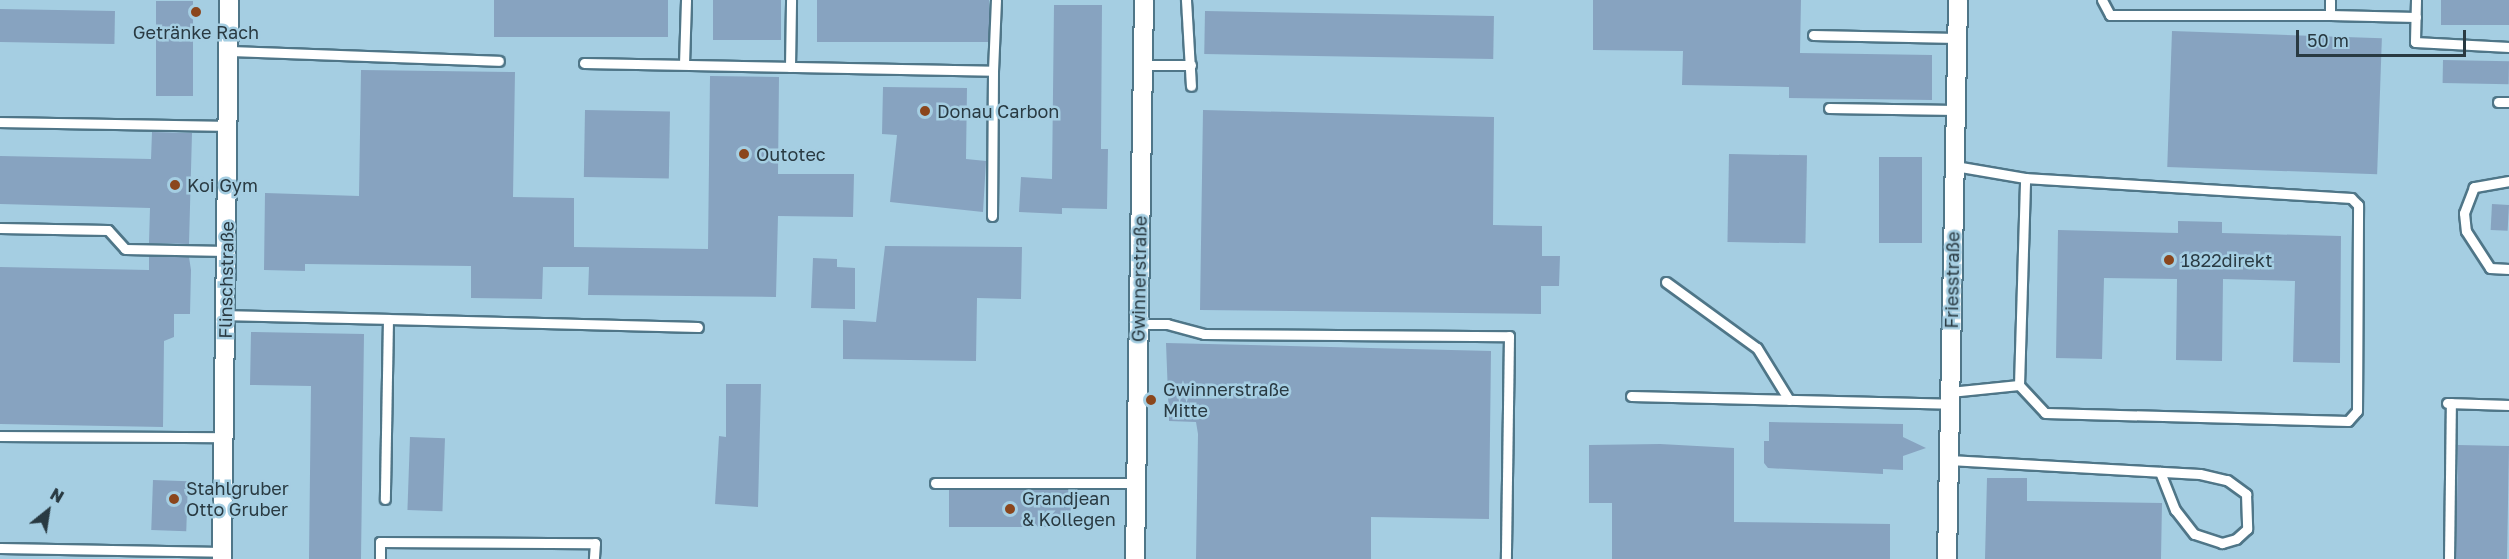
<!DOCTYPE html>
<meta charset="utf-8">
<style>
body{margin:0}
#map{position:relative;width:2509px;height:559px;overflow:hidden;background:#a5cee2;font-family:"Golos Text",sans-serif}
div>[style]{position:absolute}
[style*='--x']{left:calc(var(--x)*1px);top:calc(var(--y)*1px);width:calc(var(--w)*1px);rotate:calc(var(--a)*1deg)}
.building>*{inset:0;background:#87a3c0;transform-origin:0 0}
.roads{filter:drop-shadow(2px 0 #4f7688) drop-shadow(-2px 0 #4f7688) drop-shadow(0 2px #4f7688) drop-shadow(0 -2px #4f7688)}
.service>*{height:9px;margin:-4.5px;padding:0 4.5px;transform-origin:4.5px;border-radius:4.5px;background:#fff}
.minor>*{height:18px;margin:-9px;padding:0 9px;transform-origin:9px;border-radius:9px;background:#fff}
.dots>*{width:16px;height:16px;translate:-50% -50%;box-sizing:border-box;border:3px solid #a5cee2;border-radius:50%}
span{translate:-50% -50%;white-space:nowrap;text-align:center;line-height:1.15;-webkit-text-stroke:5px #a5cee2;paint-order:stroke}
.poi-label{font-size:18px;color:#293a42}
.left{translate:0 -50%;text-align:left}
.street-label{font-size:18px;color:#293a42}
.north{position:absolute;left:18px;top:481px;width:60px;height:60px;-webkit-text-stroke:4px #a5cee2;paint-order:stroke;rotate:30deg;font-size:16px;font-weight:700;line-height:24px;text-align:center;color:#293a42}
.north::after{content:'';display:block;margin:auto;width:21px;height:27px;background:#293a42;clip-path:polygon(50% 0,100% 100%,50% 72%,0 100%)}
.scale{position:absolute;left:2296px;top:30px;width:170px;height:27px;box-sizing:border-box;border:3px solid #293a42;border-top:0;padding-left:8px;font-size:18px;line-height:21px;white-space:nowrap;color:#293a42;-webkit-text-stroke:4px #a5cee2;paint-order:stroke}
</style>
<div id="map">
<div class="building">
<i style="left:494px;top:0;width:174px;height:37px"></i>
<i style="left:713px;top:0;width:68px;height:40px"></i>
<i style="left:817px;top:0;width:172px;height:42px"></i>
<i style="clip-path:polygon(1593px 0,1801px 0,1800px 53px,1932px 55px,1932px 100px,1789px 98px,1789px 87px,1682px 85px,1683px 51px,1593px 50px)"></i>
<i style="left:2441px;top:0;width:68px;height:25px"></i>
<i style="left:156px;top:1px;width:37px;height:95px"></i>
<i style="clip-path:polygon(1054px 5px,1102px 5px,1101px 149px,1108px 149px,1107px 209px,1062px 208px,1062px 214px,1019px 212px,1021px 177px,1052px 179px)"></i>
<i style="left:0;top:9px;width:115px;height:33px;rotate:1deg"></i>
<i style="left:1205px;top:11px;width:289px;height:43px;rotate:1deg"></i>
<i style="left:2172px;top:31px;width:210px;height:136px;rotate:2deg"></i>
<i style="left:2443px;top:60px;width:66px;height:23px;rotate:1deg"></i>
<i style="clip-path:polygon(361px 70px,515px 72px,513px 197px,574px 198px,574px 247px,708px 249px,710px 76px,779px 77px,778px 174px,854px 174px,853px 217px,778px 216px,776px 297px,588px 295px,589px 267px,543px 267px,542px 299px,471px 298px,471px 266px,305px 264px,305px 271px,264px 270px,265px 193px,359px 196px)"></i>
<i style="clip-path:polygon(883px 87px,967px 88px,966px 159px,986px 161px,983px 212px,890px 202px,897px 135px,882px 134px)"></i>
<i style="left:585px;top:110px;width:85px;height:67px;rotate:1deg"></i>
<i style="clip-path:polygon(1203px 110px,1494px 117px,1493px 225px,1542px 226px,1542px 256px,1560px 256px,1559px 286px,1541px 286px,1541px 314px,1200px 310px)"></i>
<i style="clip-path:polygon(152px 132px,192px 133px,189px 244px,149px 243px,150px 208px,0 204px,0 156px,151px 159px)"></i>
<i style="left:1729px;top:154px;width:78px;height:88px;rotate:1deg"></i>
<i style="left:1879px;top:157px;width:43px;height:86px"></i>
<i style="left:2492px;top:204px;width:17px;height:26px;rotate:3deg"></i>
<i style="clip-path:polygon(2178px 221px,2222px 222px,2222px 233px,2341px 236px,2340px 363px,2293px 362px,2295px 281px,2223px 279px,2222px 361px,2176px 360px,2177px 279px,2104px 278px,2102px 359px,2056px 358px,2058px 230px,2178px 233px)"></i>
<i style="clip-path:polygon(885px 246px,1022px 247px,1021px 299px,977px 298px,976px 361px,843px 359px,843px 320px,876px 322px)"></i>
<i style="clip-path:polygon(149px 256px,189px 257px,191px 270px,190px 314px,174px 314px,174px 337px,164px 341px,163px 427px,0 424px,0 267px,149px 270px)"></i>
<i style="clip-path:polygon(813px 258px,837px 259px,837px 267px,855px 268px,855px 309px,811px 308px)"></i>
<i style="clip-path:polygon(251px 332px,364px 334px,361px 559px,309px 559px,311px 386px,250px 385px)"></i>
<i style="clip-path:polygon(1166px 343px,1491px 351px,1489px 519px,1371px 517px,1371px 559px,1196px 559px,1198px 434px,1196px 422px,1169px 421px)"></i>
<i style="clip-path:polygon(726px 384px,761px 384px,758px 507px,715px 504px,719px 436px,726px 437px)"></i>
<i style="clip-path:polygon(1769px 422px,1903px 424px,1903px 437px,1926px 448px,1903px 456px,1903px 470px,1883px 469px,1883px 474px,1768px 468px,1764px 463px,1764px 441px,1769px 441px)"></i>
<i style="left:410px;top:437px;width:35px;height:73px;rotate:2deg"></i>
<i style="clip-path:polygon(1660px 444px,1734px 448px,1734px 522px,1890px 524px,1890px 559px,1612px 559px,1612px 503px,1589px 503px,1589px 445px)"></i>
<i style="left:2458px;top:445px;width:51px;height:114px;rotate:1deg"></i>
<i style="clip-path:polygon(1987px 478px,2027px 478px,2027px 501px,2162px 503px,2161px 559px,1985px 559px)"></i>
<i style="left:153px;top:480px;width:35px;height:50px;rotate:2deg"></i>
<i style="left:949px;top:490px;width:122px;height:37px"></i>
</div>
<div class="roads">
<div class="service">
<i style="--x:1186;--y:0;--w:86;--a:86.7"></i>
<i style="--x:2102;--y:0;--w:17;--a:62"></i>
<i style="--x:2110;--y:15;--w:220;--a:0"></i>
<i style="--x:2330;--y:0;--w:15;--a:90"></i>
<i style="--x:2330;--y:15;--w:86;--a:1.3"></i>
<i style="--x:2416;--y:0;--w:42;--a:91.4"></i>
<i style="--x:2415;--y:42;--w:94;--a:3"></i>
<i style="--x:1813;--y:35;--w:144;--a:1.2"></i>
<i style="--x:228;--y:51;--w:271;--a:2.1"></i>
<i style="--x:584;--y:63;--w:409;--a:1.1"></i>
<i style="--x:993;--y:71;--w:71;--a:-87.6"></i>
<i style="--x:684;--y:64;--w:64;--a:-88.2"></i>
<i style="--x:1143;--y:65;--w:48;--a:0"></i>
<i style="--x:790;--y:67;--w:67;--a:-89.1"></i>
<i style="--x:2498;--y:102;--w:11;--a:0"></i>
<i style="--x:1829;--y:108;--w:127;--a:0.9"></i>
<i style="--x:0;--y:122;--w:228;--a:1"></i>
<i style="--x:2509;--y:181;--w:36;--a:170"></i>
<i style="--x:2474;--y:187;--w:28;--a:111"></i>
<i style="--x:2464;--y:213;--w:18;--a:84"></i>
<i style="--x:2466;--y:231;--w:44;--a:57"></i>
<i style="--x:2490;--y:268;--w:19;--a:3"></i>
<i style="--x:992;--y:216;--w:145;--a:-89.6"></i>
<i style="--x:0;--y:228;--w:108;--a:1.1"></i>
<i style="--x:108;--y:230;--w:25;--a:48"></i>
<i style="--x:125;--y:249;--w:101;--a:1.1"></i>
<i style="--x:1666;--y:282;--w:112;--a:36"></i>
<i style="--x:1757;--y:348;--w:61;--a:58.4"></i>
<i style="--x:225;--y:315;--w:163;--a:1.4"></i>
<i style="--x:388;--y:319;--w:180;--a:91"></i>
<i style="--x:388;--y:319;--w:310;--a:1.5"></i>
<i style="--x:1138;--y:324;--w:29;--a:0"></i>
<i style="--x:1167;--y:324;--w:38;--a:15"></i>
<i style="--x:1204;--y:334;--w:305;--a:0.4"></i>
<i style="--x:1509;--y:336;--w:223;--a:90.8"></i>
<i style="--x:2019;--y:385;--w:38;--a:47"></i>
<i style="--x:2045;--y:413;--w:303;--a:1.5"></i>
<i style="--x:2348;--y:421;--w:13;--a:-48"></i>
<i style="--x:2357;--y:411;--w:206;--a:-89.7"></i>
<i style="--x:2358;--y:205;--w:10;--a:-135"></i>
<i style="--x:2351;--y:198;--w:327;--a:-176.5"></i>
<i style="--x:1950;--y:392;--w:69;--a:-5.8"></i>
<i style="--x:2019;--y:385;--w:207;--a:-88.3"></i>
<i style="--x:2025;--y:178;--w:71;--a:-170.3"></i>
<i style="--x:1631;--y:396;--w:319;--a:1.4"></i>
<i style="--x:2447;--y:403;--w:62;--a:1.8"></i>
<i style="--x:0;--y:436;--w:223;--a:0.3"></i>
<i style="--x:1949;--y:460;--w:251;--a:3.2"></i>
<i style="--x:2200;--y:474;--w:28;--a:13"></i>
<i style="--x:2227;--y:480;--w:24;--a:36"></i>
<i style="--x:2246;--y:494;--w:35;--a:88"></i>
<i style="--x:2247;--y:529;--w:15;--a:138"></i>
<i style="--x:2236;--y:539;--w:15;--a:164"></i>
<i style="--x:2222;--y:543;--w:29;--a:-162"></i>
<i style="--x:2194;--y:534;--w:31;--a:-128"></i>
<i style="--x:2175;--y:510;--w:41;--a:-111.5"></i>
<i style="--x:935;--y:483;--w:201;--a:0"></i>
<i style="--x:0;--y:548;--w:222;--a:1"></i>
<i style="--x:380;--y:559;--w:17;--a:-90"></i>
<i style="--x:380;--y:542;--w:215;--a:0.3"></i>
<i style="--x:595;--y:543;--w:16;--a:94"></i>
<i style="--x:2449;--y:559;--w:156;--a:-89.3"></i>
</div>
<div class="minor">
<i style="--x:222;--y:559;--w:559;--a:-89.28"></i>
<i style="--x:1135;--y:559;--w:559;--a:-89.08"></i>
<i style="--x:1947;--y:559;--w:559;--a:-88.87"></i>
</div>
</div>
<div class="dots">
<i style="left:196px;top:12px;background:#8b461c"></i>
<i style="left:925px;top:111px;background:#8b461c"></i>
<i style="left:744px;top:154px;background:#8b461c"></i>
<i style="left:175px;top:185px;background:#8b461c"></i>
<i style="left:2169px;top:260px;background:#8b461c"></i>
<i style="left:1151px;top:400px;background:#8b461c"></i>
<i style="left:174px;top:499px;background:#8b461c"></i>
<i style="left:1010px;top:509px;background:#8b461c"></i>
</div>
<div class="poi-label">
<span style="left:196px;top:32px">Getränke Rach</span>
<span class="left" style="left:937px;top:111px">Donau Carbon</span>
<span class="left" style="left:756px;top:154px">Outotec</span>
<span class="left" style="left:187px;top:185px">Koi Gym</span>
<span class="left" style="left:2181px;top:260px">1822direkt</span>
<span class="left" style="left:1163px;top:400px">Gwinnerstraße<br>Mitte</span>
<span class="left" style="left:186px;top:499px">Stahlgruber<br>Otto Gruber</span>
<span class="left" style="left:1022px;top:509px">Grandjean<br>&amp; Kollegen</span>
</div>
<div class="street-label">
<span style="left:1139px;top:279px;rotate:-89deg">Gwinnerstraße</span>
<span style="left:226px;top:280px;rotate:-89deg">Flinschstraße</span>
<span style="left:1952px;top:280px;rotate:-89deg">Friesstraße</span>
</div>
<div class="north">N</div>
<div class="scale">50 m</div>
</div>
